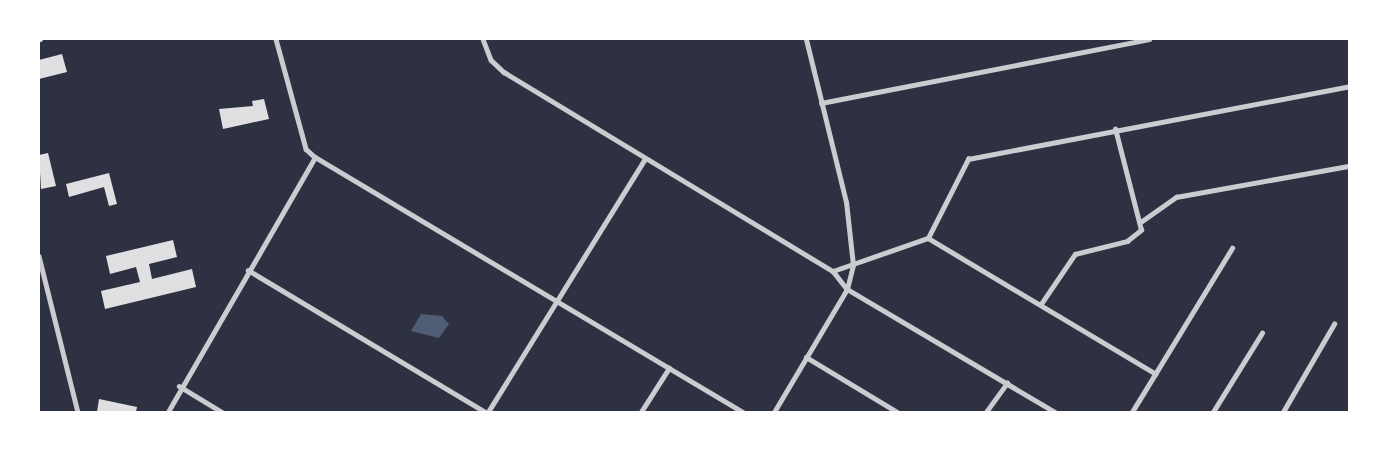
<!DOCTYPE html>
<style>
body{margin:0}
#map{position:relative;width:1388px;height:451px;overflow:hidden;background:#2d3142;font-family:"PT Serif",serif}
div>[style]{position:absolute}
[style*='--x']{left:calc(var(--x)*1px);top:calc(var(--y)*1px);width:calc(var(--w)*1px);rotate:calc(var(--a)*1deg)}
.water>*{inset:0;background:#4f5d75}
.building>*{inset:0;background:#e0e0e3}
.minor>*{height:4.5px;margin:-2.25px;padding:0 2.25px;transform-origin:2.25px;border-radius:2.25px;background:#caccd0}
.tertiary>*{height:5px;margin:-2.5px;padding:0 2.5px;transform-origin:2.5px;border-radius:2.5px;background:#caccd0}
.secondary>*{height:6px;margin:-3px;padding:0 3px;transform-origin:3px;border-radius:3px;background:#fff}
span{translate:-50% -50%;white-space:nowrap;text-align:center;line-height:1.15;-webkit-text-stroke:6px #fff;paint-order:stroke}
.frame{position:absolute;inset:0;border:40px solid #fff;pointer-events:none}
</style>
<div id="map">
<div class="water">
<i style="clip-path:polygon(421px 314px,442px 316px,449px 324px,439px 338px,411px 331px)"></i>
</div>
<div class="building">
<i style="clip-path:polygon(62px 54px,67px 72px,39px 79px,39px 60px)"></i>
<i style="clip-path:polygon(264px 99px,269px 119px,223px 129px,219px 109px,253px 106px,252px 101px)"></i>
<i style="clip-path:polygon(48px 153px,56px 186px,41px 189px,39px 155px)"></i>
<i style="clip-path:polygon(109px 173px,117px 204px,109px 206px,104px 187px,69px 197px,66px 184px)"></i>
<i style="clip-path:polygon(173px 240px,177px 257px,149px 264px,152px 279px,192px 269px,196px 287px,105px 309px,101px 291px,140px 282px,136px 267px,110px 274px,106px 256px)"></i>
<i style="clip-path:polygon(99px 399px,137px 407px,136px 412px,97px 412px)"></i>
</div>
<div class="minor">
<i style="--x:276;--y:39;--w:114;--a:74.7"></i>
<i style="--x:306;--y:149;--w:12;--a:42"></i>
<i style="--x:315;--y:157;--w:498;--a:30.8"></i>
<i style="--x:483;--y:39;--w:22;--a:69"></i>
<i style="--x:491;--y:60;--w:18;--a:43"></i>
<i style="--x:504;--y:72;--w:385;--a:31.2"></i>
<i style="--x:833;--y:271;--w:23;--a:52"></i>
<i style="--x:847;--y:289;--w:242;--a:30.6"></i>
<i style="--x:821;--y:103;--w:334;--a:-11"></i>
<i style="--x:1142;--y:221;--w:42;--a:-35.2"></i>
<i style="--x:1176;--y:197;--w:176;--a:-10.2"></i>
<i style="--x:928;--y:238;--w:89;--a:-63.1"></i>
<i style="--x:968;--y:159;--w:388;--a:-10.8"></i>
<i style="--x:928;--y:238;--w:265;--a:30.8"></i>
<i style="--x:39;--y:256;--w:161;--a:76"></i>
<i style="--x:248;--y:270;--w:276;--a:30.9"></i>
<i style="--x:833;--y:271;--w:101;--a:-19.2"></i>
<i style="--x:1041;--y:304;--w:60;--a:-55.8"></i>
<i style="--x:1075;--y:254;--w:54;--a:-14"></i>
<i style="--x:1127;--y:241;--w:18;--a:-38"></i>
<i style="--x:1141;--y:230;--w:104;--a:-104.4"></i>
<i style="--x:806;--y:357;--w:106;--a:31.1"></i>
<i style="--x:179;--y:386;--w:50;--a:31.2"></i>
<i style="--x:168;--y:412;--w:294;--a:-60"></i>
<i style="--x:488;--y:412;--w:296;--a:-58.2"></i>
<i style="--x:641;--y:412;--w:52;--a:-57.5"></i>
<i style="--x:986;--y:412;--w:36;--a:-54"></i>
<i style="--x:1132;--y:412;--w:192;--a:-58.6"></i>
<i style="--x:1213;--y:412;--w:93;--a:-58.2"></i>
<i style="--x:1283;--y:412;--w:102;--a:-59.9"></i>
</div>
<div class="tertiary">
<i style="--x:774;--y:412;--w:143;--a:-59.3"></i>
<i style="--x:847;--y:289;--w:25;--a:-76"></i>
<i style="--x:853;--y:265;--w:63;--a:-96.3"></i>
<i style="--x:846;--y:202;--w:168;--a:-103.8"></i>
</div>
<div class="secondary">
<i style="--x:39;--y:39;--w:1;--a:0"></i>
</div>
<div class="frame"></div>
</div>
